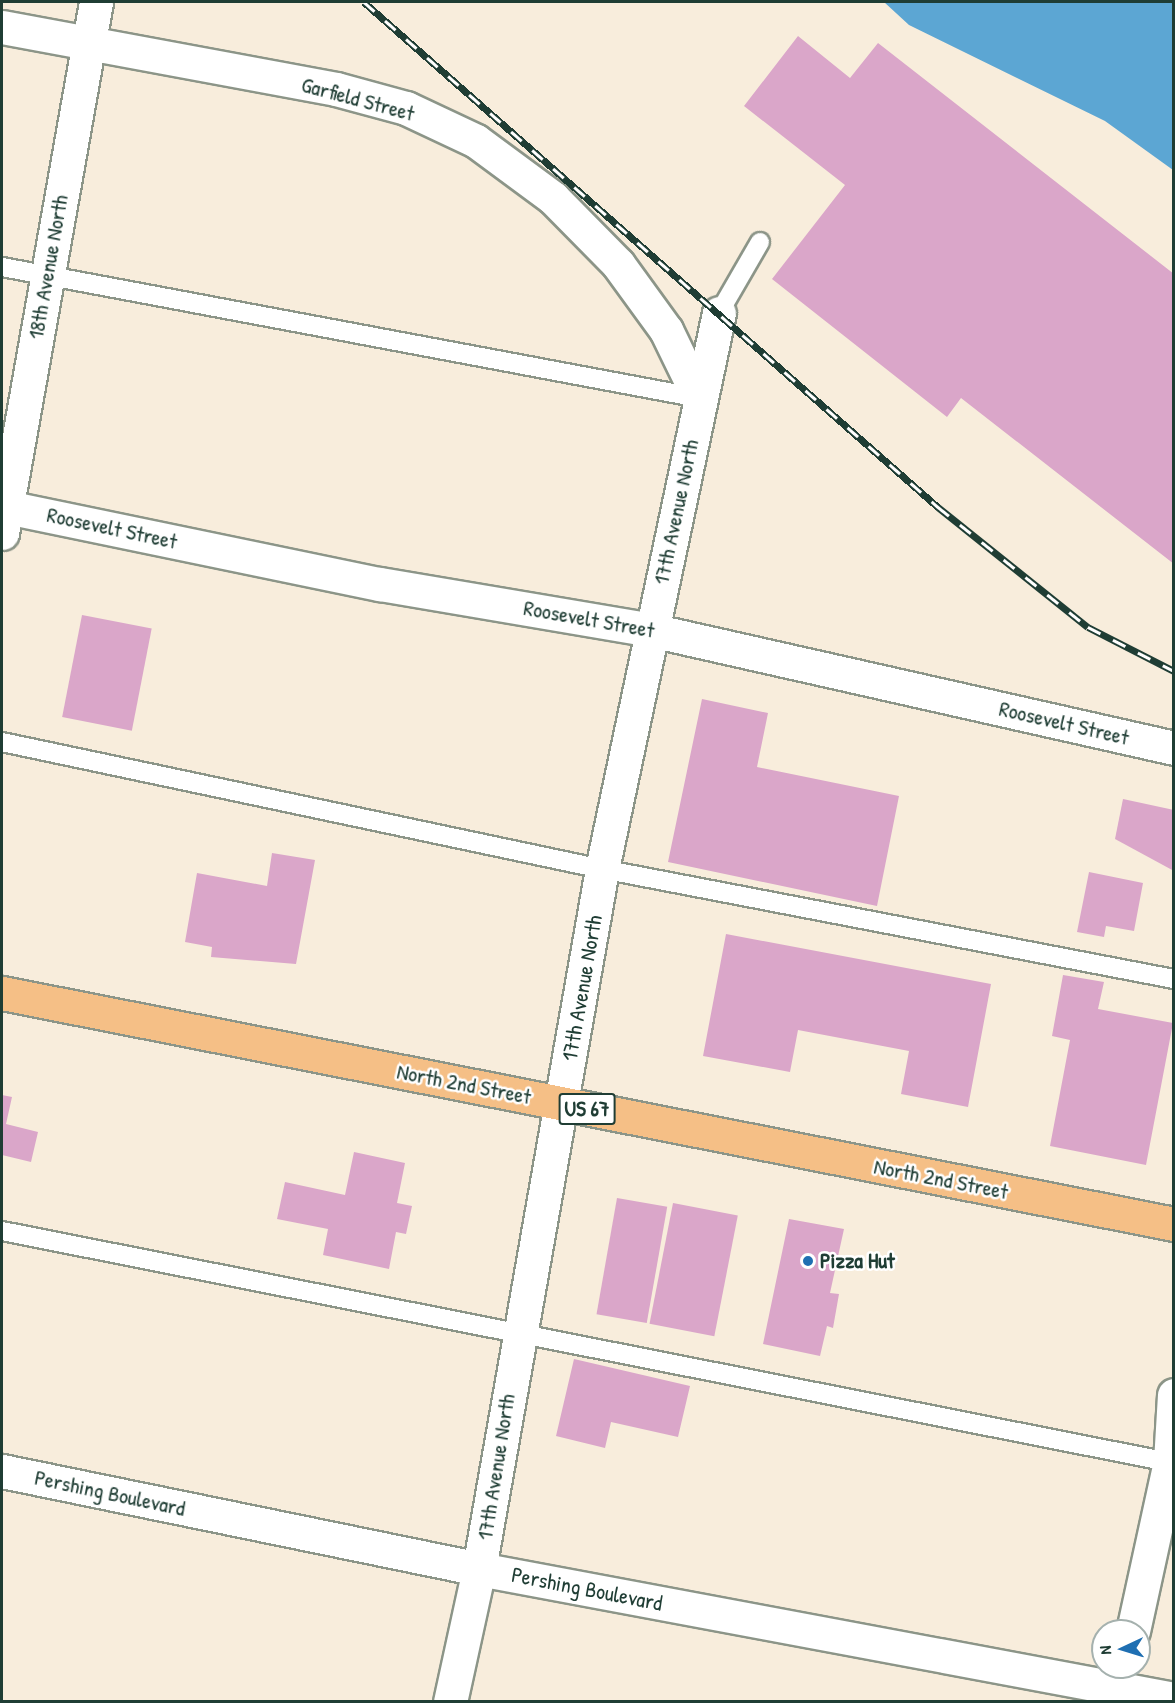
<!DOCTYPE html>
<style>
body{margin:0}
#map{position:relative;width:1175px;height:1703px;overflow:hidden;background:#f8eddc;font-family:"Patrick Hand",sans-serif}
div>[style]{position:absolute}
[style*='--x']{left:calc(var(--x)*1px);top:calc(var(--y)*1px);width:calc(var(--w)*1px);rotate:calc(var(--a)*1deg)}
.water>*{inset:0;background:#5ca6d3}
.building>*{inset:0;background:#daa6c9;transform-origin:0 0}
.roads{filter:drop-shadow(2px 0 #8c9588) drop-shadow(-2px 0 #8c9588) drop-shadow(0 2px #8c9588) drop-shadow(0 -2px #8c9588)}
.service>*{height:18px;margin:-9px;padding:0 9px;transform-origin:9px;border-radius:9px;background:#fff}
.minor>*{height:33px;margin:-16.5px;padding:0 16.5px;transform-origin:16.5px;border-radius:16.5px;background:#fff}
.primary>*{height:33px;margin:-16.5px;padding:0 16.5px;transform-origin:16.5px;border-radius:16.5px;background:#f5bf86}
.rail>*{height:7px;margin-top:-3.5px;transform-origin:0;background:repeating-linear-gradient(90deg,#fff 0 14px,#1f3d34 0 28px);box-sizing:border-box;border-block:2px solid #1f3d34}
.dots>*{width:16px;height:16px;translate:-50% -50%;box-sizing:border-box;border:3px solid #fff;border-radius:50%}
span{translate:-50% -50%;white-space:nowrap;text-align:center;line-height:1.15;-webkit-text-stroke:5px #fff;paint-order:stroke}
.shield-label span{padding:2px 4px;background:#fff;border:2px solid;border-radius:4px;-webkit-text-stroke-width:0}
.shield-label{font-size:21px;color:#1f3d34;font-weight:700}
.street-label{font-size:22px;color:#1f3d34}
.poi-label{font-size:22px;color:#1f3d34;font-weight:700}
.left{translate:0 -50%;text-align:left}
.frame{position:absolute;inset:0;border:3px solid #1f3d34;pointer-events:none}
.north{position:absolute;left:1091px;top:1619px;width:60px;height:60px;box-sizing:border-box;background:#fff;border:2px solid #a5b1ae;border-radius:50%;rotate:266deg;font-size:16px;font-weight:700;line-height:24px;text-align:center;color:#1f3d34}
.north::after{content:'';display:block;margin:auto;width:21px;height:27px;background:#1f6fb2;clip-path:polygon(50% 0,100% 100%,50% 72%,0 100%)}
</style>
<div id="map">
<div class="water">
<i style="clip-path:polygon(884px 2px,1173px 2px,1173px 170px,1105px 121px,909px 25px)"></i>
</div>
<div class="building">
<i style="clip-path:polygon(798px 36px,850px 78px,878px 43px,1174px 274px,1174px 564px,961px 398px,947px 417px,772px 279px,845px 185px,744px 106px)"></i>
<i style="left:82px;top:615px;width:71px;height:104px;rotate:11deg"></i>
<i style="clip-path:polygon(702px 699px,768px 713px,757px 767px,899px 796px,877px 906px,668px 862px)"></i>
<i style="clip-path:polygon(1123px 799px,1174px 810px,1174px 871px,1115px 839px)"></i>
<i style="clip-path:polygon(272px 853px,315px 860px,296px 964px,211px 957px,212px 947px,185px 942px,197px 873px,267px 886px)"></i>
<i style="clip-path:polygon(1089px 872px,1143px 883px,1134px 931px,1106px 926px,1104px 937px,1077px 932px)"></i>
<i style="clip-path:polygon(726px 934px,991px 984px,968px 1107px,901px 1094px,909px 1051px,798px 1030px,790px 1072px,703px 1056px)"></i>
<i style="clip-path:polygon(1063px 975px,1104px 982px,1098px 1009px,1173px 1023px,1146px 1165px,1050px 1146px,1070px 1040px,1052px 1036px)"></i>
<i style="clip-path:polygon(2px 1095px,12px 1097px,6px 1124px,38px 1132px,31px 1162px,2px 1155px)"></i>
<i style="clip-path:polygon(354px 1152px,405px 1163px,397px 1203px,412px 1206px,406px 1234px,396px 1232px,389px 1269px,323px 1255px,328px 1229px,277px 1219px,285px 1182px,345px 1195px)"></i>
<i style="left:617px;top:1198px;width:51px;height:118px;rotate:10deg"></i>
<i style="left:673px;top:1203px;width:66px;height:123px;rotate:11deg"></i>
<i style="clip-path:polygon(789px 1219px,844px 1229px,830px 1293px,839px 1294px,833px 1328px,827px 1326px,820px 1356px,763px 1344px)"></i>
<i style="clip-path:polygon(574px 1359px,690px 1386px,678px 1437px,611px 1422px,605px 1448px,556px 1436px)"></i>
</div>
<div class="roads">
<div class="service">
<i style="--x:2;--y:267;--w:709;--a:10.64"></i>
<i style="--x:719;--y:313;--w:82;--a:-60"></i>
<i style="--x:2;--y:742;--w:613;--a:11.95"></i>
<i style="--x:602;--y:869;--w:582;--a:10.89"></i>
<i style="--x:2;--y:1231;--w:1195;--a:11.2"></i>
</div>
<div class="minor">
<i style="--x:2;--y:27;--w:340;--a:10.5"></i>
<i style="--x:336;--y:89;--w:73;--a:15.2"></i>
<i style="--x:406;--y:108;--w:77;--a:25.2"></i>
<i style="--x:476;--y:141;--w:96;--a:36.5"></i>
<i style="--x:553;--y:198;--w:93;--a:45.4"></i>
<i style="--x:618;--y:264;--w:82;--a:54"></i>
<i style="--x:666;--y:330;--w:76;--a:64.1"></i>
<i style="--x:2;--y:506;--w:386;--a:11.7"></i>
<i style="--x:380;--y:584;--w:275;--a:9.6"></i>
<i style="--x:651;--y:630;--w:536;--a:12.71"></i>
<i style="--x:2;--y:533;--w:539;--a:-79.96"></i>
<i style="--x:2;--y:1471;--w:487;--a:11.6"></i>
<i style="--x:479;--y:1569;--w:707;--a:10.59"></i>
<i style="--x:1133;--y:1631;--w:173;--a:-77.7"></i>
<i style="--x:1170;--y:1462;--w:67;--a:-86.6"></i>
<i style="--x:450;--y:1702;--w:136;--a:-77.7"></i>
<i style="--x:479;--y:1569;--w:711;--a:-80.03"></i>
<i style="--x:602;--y:869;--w:568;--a:-78.12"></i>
</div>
<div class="primary">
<i style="--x:2;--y:993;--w:1195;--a:11.15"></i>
</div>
</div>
<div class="rail">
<i style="--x:364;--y:2;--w:765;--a:41.34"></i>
<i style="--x:938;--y:507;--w:192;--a:38.7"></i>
<i style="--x:1088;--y:627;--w:97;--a:27.1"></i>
</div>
<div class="dots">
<i style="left:808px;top:1261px;background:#1f6fb2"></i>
</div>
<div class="shield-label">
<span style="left:587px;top:1109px">US 67</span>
</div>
<div class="street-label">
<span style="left:358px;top:99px;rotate:15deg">Garfield Street</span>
<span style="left:48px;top:267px;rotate:-80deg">18th Avenue North</span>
<span style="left:676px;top:512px;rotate:-78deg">17th Avenue North</span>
<span style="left:112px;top:528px;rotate:12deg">Roosevelt Street</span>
<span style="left:589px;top:619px;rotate:10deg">Roosevelt Street</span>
<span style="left:1064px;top:723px;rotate:13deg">Roosevelt Street</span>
<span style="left:582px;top:988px;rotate:-80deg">17th Avenue North</span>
<span style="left:464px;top:1084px;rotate:11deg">North 2nd Street</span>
<span style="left:941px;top:1179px;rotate:11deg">North 2nd Street</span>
<span style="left:496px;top:1467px;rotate:-81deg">17th Avenue North</span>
<span style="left:110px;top:1493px;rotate:12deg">Pershing Boulevard</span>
<span style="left:587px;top:1589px;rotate:11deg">Pershing Boulevard</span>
</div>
<div class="poi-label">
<span class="left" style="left:820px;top:1261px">Pizza Hut</span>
</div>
<div class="frame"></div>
<div class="north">N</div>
</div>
